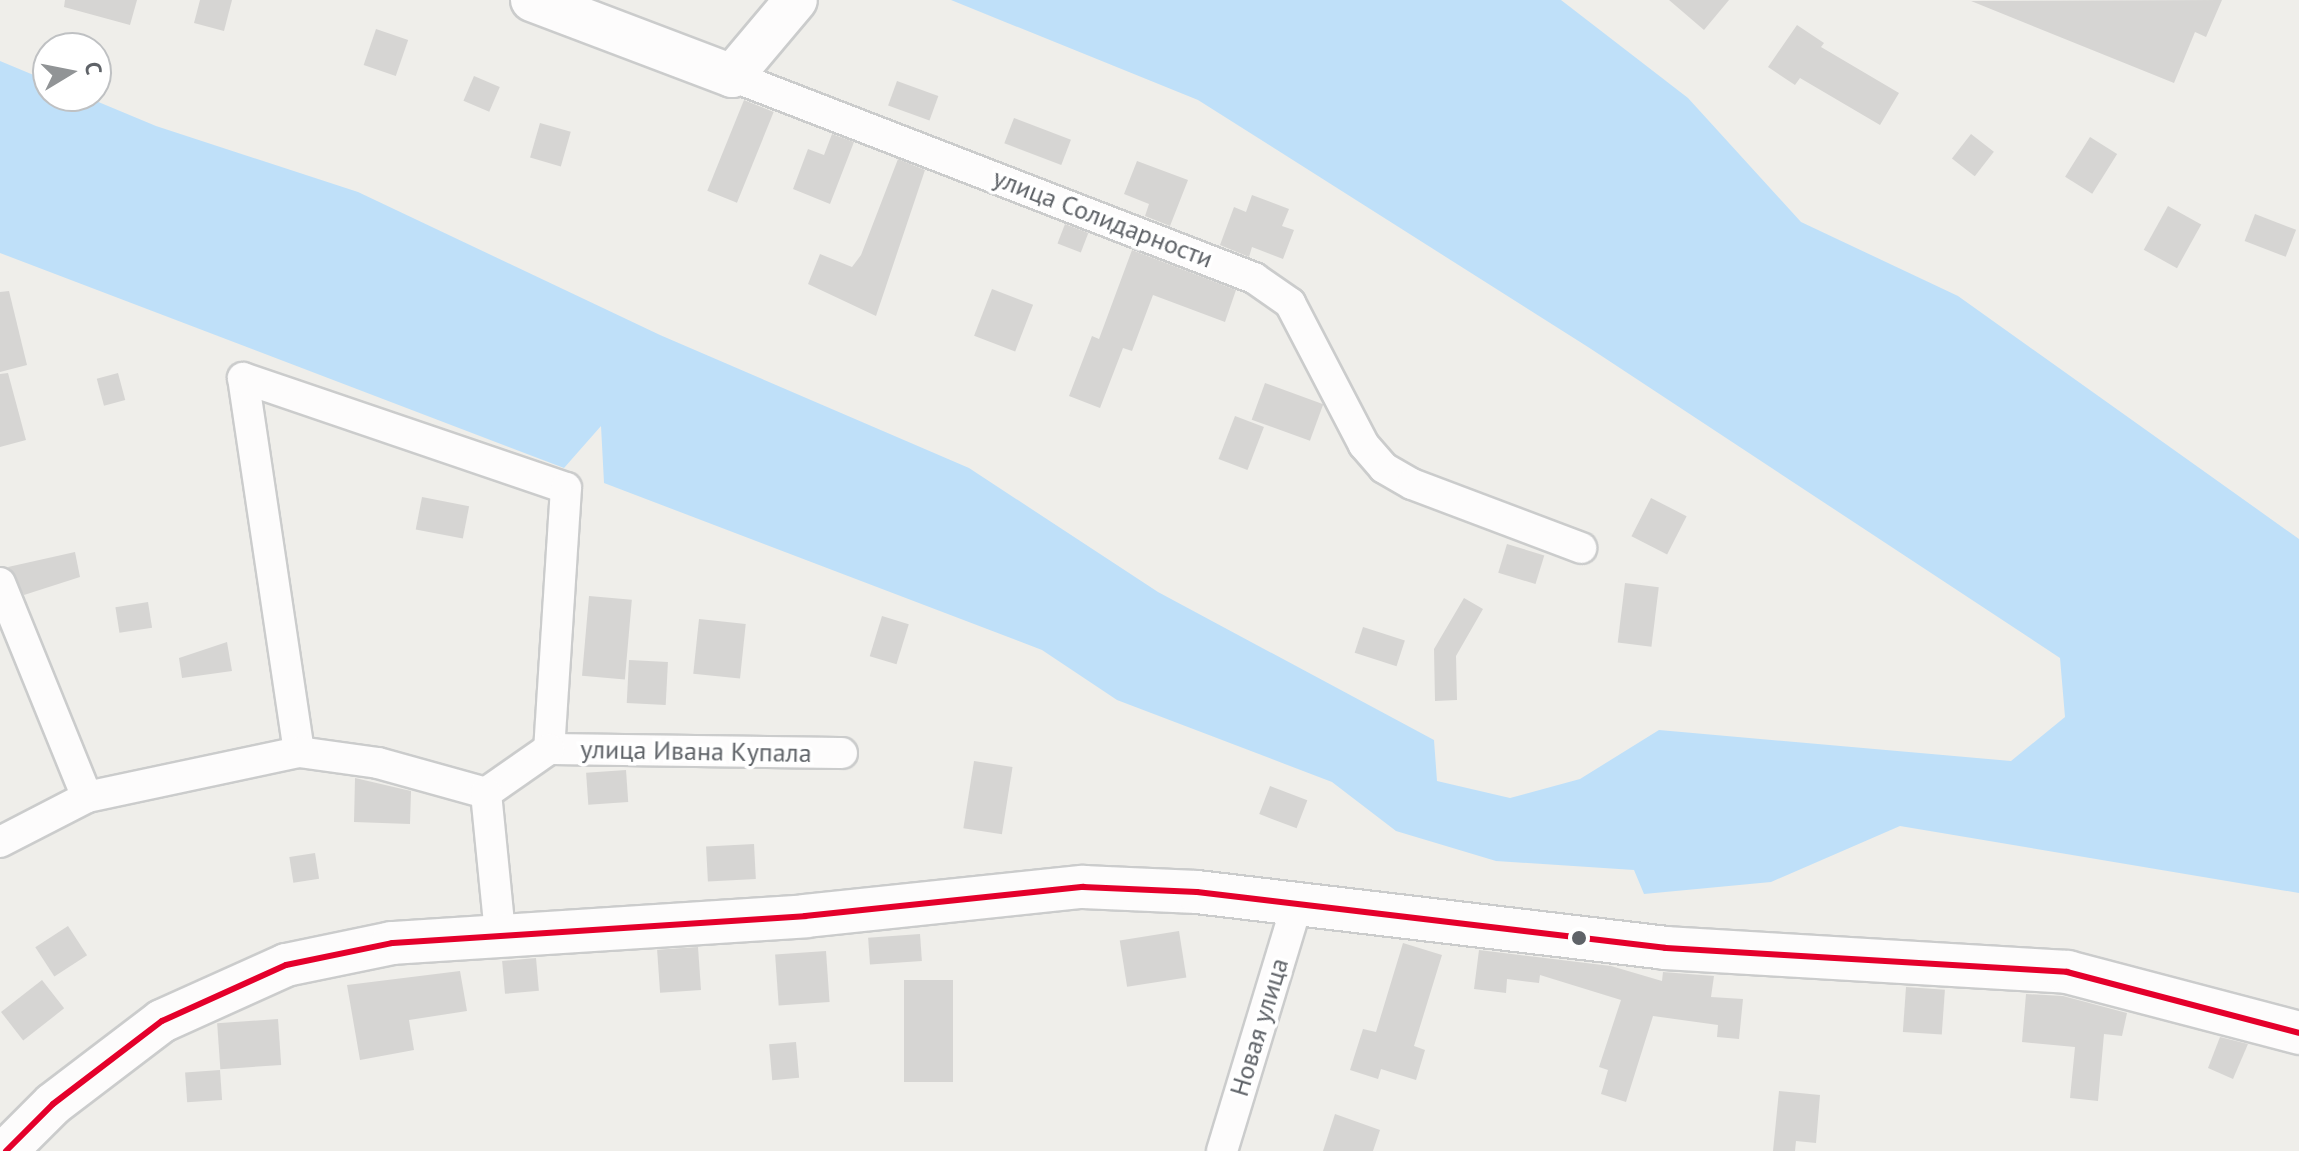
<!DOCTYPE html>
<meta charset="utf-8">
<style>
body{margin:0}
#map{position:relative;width:2299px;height:1151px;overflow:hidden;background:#efeeea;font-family:"PT Sans",sans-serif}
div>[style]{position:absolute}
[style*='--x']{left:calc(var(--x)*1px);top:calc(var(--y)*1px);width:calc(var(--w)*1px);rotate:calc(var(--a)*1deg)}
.water>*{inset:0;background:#bfe0f9}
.building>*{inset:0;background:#d6d5d3;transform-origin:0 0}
.roads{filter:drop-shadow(2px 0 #cbcccc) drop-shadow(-2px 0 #cbcccc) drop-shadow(0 2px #cbcccc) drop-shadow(0 -2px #cbcccc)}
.street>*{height:30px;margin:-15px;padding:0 15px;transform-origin:15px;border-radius:15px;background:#fdfcfc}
.secondary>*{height:42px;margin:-21px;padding:0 21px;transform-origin:21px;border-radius:21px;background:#fdfcfc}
.bus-1>*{height:6px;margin:-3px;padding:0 3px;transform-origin:3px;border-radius:3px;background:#e4002b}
.dots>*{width:22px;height:22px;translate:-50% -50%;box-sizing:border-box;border:4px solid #fff;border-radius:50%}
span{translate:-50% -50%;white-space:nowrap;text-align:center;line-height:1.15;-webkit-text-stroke:7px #fff;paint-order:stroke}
.street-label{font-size:26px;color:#5f6368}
.north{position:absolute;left:32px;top:32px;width:80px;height:80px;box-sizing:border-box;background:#fff;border:2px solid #bfc1c3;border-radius:50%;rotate:80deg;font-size:22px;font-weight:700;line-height:32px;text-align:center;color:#5f6368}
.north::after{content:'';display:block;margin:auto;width:28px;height:36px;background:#919496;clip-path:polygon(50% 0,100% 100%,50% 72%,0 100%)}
</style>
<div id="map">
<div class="water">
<i style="clip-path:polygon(951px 0,1561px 0,1688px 98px,1801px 222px,1958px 296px,2299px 539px,2299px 893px,1900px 826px,1771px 882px,1644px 894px,1634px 870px,1496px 861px,1396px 831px,1332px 782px,1117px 700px,1042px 650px,604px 483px,601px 426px,564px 468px,0 253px,0 61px,48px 81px,48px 96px,84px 96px,156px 126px,358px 192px,660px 335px,969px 468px,1158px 592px,1434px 740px,1437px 781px,1510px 798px,1580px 779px,1659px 730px,2011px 761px,2065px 717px,2060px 658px,1588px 347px,1198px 100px)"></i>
</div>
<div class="building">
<i style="clip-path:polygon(65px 0,137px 0,130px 25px,64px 7px)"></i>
<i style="clip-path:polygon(200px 0,232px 0,224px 31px,194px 23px)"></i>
<i style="clip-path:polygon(1669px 0,1729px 0,1704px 30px)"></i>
<i style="clip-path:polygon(2222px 0,2206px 37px,2195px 32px,2174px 83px,1971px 1px)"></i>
<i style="clip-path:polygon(1797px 25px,1824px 43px,1821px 47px,1899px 93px,1880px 125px,1800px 78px,1795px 85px,1768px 67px)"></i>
<i style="left:376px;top:29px;width:34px;height:38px;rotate:19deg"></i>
<i style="left:474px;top:76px;width:28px;height:27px;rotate:23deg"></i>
<i style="left:897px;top:81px;width:44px;height:26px;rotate:20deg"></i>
<i style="left:744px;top:100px;width:32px;height:98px;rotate:22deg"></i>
<i style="left:1014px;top:118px;width:61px;height:27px;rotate:21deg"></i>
<i style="left:540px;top:123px;width:32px;height:36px;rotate:16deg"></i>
<i style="clip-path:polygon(832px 134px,854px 142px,830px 204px,793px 189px,808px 149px,824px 155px)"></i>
<i style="left:1971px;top:134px;width:29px;height:31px;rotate:38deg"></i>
<i style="left:2090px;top:137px;width:32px;height:47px;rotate:32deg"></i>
<i style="clip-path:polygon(898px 159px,925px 170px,876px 316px,808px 284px,820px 254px,852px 267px,861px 255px)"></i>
<i style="clip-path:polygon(1137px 161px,1188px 180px,1170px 226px,1145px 216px,1149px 204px,1124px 194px)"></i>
<i style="clip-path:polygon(1252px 195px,1289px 209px,1282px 226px,1294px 230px,1283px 259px,1252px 247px,1249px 257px,1220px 245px,1234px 207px,1246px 212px)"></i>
<i style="left:2168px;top:206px;width:38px;height:50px;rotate:29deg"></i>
<i style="left:2255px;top:214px;width:44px;height:29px;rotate:21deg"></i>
<i style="left:1065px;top:224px;width:25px;height:21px;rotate:21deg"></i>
<i style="clip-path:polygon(1132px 250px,1236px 290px,1225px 322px,1153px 295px,1132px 351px,1123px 348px,1100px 408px,1069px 396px,1092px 336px,1099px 339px)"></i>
<i style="left:992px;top:289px;width:44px;height:50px;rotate:21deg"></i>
<i style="clip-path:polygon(9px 291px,27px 365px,0 372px,0 292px)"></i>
<i style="clip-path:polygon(8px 373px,26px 440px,0 447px,0 374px)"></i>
<i style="left:118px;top:373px;width:28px;height:22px;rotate:75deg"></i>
<i style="left:1265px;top:383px;width:62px;height:39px;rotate:20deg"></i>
<i style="left:1235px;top:416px;width:31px;height:46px;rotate:21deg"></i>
<i style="left:422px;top:497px;width:48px;height:33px;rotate:11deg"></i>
<i style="left:1651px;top:498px;width:40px;height:43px;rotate:27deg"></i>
<i style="left:1507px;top:544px;width:39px;height:30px;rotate:17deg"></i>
<i style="clip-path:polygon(75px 552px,80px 577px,24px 595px,8px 567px)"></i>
<i style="left:1625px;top:583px;width:34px;height:60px;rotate:7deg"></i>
<i style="left:589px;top:596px;width:43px;height:80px;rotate:5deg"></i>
<i style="clip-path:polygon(1464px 598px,1483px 609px,1456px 656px,1457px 700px,1435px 701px,1434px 649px)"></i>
<i style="left:148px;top:602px;width:26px;height:33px;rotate:81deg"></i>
<i style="left:882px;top:616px;width:28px;height:42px;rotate:17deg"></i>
<i style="left:699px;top:619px;width:47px;height:55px;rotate:6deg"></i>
<i style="left:1363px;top:627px;width:44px;height:27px;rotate:18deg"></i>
<i style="clip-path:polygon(227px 642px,232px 671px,182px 678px,179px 658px)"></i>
<i style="left:629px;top:660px;width:39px;height:43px;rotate:3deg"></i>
<i style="left:974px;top:761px;width:39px;height:68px;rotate:9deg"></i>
<i style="left:626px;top:770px;width:32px;height:40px;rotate:86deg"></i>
<i style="clip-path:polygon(355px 778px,411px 791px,410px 824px,354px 822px)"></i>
<i style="left:1270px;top:786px;width:40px;height:30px;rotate:21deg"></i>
<i style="left:754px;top:844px;width:35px;height:48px;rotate:87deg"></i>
<i style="left:315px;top:853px;width:26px;height:26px;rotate:81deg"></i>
<i style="left:68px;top:926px;width:35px;height:39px;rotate:57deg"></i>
<i style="left:1179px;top:931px;width:47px;height:60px;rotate:81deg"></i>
<i style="left:920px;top:934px;width:27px;height:52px;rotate:86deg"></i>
<i style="clip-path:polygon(1403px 943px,1442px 955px,1414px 1046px,1425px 1050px,1416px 1080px,1381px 1069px,1378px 1079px,1350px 1070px,1363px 1029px,1376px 1032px)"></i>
<i style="left:698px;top:947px;width:43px;height:41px;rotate:86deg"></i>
<i style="clip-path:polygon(1479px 950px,1611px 966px,1662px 981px,1663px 972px,1714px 976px,1711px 997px,1743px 999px,1739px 1039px,1717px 1037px,1718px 1025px,1653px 1016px,1626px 1102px,1601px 1094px,1608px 1070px,1599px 1067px,1621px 1000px,1540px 975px,1539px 983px,1507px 979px,1506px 993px,1474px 989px)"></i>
<i style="left:826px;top:951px;width:51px;height:51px;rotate:86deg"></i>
<i style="left:536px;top:958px;width:33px;height:34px;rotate:85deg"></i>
<i style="clip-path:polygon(460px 971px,467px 1011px,409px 1020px,414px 1050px,360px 1060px,347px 985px)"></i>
<i style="left:42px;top:980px;width:36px;height:52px;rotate:52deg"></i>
<i style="left:904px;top:980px;width:49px;height:102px"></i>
<i style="left:1906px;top:987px;width:39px;height:45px;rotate:4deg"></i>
<i style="clip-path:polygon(2026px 994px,2063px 996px,2127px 1013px,2122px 1036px,2104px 1034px,2098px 1101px,2070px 1098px,2075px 1047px,2022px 1042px)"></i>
<i style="left:278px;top:1019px;width:46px;height:61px;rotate:86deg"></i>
<i style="clip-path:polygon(2220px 1037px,2248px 1044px,2233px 1079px,2208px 1068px)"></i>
<i style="left:796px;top:1042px;width:36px;height:27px;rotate:85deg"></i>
<i style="left:220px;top:1070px;width:30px;height:35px;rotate:86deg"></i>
<i style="clip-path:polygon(1779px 1091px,1820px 1095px,1816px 1143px,1796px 1141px,1795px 1151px,1773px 1151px)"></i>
<i style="clip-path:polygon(1335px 1114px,1380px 1130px,1373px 1151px,1323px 1151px)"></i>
</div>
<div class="roads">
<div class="street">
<i style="--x:732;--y:76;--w:560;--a:21.16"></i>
<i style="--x:1254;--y:278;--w:44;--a:34.8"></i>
<i style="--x:1290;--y:303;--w:160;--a:62.5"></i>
<i style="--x:1364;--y:445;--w:30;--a:49"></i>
<i style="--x:1384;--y:468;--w:32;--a:30"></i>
<i style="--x:1412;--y:484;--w:181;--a:20.7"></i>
<i style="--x:0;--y:583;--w:231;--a:67.9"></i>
<i style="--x:549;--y:749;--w:293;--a:0.8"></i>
<i style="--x:299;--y:752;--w:378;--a:-98.5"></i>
<i style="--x:243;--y:378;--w:341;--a:18.8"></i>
<i style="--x:566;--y:488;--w:262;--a:93.7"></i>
<i style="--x:549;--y:749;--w:77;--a:145.1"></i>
<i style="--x:0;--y:842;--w:98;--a:-27.3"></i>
<i style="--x:87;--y:797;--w:217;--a:-12"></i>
<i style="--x:299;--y:752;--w:80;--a:7.9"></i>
<i style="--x:378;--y:763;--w:112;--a:15.5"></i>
<i style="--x:486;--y:793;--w:141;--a:84.3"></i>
<i style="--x:1222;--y:1151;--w:258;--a:-73.1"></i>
</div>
<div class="secondary">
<i style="--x:532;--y:0;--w:214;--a:20.8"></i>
<i style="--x:732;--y:76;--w:99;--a:-49.9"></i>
<i style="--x:6;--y:1151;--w:66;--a:-45"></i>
<i style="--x:53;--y:1104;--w:137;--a:-37.3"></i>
<i style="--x:162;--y:1021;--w:136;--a:-24.3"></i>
<i style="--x:286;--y:965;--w:108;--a:-11.7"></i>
<i style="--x:392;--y:943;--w:414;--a:-3.7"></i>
<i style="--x:805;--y:916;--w:280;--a:-6"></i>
<i style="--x:1083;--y:887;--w:114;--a:2.5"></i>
<i style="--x:1197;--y:892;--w:471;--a:6.8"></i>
<i style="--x:1665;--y:948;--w:403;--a:3.4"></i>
<i style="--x:2067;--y:972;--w:240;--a:14.7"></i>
</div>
</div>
<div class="bus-1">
<i style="--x:6;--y:1151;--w:66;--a:-45"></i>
<i style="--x:53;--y:1104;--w:137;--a:-37.3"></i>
<i style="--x:162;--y:1021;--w:136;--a:-24.3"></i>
<i style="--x:286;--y:965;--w:108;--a:-11.7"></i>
<i style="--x:392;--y:943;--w:414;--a:-3.7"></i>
<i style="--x:805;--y:916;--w:280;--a:-6"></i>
<i style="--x:1083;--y:887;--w:114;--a:2.5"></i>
<i style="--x:1197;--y:892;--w:471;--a:6.8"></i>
<i style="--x:1665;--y:948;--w:403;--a:3.4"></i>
<i style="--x:2067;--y:972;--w:240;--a:14.7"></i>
</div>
<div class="dots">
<i style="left:1579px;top:938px;background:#5f6368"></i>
</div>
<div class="street-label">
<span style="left:1103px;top:218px;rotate:21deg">улица Солидарности</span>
<span style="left:696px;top:751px;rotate:1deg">улица Ивана Купала</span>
<span style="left:1259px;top:1027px;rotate:-73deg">Новая улица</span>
</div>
<div class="north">С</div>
</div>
